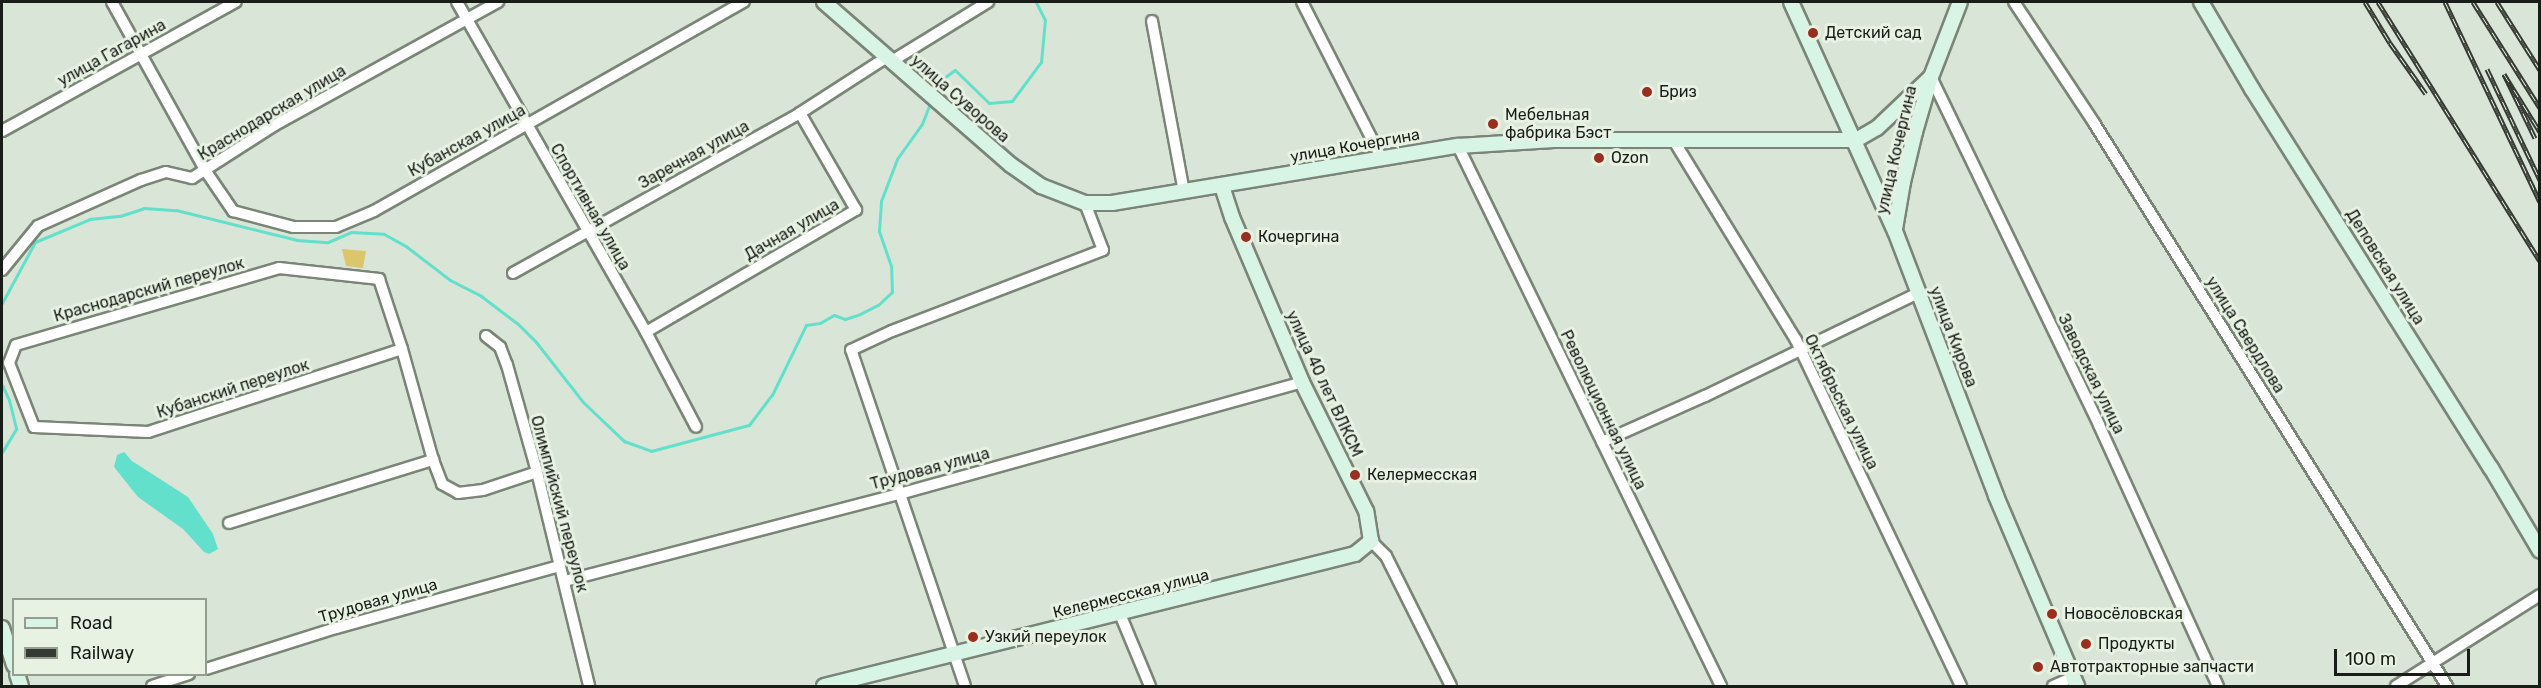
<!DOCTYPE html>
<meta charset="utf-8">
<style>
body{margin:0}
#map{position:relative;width:2541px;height:688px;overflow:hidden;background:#d9e5d6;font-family:Rubik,sans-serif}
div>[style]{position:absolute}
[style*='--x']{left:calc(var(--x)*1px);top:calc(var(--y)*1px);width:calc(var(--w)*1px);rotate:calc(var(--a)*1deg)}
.green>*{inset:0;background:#dcc66c}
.water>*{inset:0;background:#63e0cb}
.stream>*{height:3px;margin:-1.5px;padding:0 1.5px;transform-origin:1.5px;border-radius:1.5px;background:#63e0cb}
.roads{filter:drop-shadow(2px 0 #7a8577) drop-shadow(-2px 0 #7a8577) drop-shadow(0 2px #7a8577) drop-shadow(0 -2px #7a8577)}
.street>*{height:10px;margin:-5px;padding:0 5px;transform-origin:5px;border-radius:5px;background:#fff}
.secondary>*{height:14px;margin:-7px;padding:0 7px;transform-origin:7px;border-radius:7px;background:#d7f4e5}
.rail>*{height:5px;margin-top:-2.5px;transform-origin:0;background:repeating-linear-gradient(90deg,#e7f2e3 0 9px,#343932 0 18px);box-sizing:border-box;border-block:2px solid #343932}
.dots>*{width:16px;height:16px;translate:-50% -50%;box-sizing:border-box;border:3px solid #e7f2e3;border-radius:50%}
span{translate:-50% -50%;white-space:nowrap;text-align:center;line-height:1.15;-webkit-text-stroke:6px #e7f2e3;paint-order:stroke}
.poi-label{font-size:16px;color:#191d18}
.left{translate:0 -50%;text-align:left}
.street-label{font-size:16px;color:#191d18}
.frame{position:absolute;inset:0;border:3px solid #191d18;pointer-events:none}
.legend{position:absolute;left:12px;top:598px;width:195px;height:78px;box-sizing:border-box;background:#e7f2e3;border:2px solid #959d92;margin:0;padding:8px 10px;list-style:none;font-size:18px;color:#191d18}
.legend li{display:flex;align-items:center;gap:12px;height:30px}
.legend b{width:30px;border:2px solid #959d92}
.scale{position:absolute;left:2334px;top:649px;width:136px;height:27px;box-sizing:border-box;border:3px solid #191d18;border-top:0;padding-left:8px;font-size:18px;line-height:21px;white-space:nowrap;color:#191d18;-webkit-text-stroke:4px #e7f2e3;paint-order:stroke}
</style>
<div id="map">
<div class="green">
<i style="clip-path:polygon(342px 249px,366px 251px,363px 268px,346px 266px)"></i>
</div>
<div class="water">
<i style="clip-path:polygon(124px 452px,132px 461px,188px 497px,213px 534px,218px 549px,209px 554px,204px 552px,183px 529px,138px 497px,114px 467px,117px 455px)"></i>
</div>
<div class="stream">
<i style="--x:934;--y:91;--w:9;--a:-69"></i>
<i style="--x:937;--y:83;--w:22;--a:-36"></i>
<i style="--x:955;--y:70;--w:47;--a:44.1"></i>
<i style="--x:989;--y:103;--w:23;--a:-5"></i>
<i style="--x:1012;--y:101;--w:49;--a:-53.4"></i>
<i style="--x:1041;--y:62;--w:42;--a:-84.6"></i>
<i style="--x:1045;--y:20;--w:20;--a:-117"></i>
<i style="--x:2;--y:303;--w:69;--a:-61.6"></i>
<i style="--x:35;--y:242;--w:60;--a:-22.7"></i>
<i style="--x:90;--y:219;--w:30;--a:-6"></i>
<i style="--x:120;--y:216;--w:25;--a:-18"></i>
<i style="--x:144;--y:208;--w:32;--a:4"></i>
<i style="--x:176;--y:210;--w:125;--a:13.9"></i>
<i style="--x:297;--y:240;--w:31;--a:4"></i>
<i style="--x:328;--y:242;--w:25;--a:-23"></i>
<i style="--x:351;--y:232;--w:33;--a:3"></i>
<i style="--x:384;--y:234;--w:26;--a:29"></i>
<i style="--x:407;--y:247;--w:54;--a:37.5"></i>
<i style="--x:450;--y:280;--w:35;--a:27"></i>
<i style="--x:481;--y:296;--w:46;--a:37.1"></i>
<i style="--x:518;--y:324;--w:25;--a:45"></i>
<i style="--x:536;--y:342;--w:76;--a:51.9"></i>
<i style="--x:583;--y:402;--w:57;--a:43.6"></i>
<i style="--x:624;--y:441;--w:29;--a:20"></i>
<i style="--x:651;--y:451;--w:101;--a:-14.9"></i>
<i style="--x:749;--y:425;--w:38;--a:-53"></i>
<i style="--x:772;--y:395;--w:78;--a:-64.1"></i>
<i style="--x:806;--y:325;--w:14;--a:-8"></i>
<i style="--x:820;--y:323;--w:16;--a:-30"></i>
<i style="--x:834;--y:315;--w:12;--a:20"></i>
<i style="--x:845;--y:319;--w:16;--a:-18"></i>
<i style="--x:860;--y:314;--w:20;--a:-27"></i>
<i style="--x:878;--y:305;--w:19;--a:-43"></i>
<i style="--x:892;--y:292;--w:26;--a:-92"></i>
<i style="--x:891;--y:266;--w:37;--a:-109"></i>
<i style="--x:879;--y:231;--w:30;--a:-86"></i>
<i style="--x:881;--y:201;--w:45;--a:-69.1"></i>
<i style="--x:897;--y:159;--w:43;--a:-54.5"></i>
<i style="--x:922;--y:124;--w:26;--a:-69"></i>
<i style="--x:2;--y:385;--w:17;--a:65"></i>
<i style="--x:9;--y:400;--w:30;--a:76"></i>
<i style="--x:16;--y:429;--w:27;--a:121"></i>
</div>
<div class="roads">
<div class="street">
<i style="--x:112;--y:2;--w:192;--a:61"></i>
<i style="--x:205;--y:170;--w:50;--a:55.7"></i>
<i style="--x:233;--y:211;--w:62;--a:14.9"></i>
<i style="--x:293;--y:227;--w:43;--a:0"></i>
<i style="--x:336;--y:227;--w:41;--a:-22.8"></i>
<i style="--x:374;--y:211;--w:425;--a:-29.5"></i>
<i style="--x:457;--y:2;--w:380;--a:60.2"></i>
<i style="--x:646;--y:332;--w:107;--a:62.2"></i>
<i style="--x:1302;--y:2;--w:174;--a:63"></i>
<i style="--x:2014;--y:2;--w:145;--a:56.5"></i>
<i style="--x:2094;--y:123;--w:665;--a:57.91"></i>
<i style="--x:1152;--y:21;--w:174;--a:79.4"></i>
<i style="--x:892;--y:61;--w:113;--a:-31.6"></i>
<i style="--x:1931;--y:77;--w:386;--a:64.2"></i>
<i style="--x:2099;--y:425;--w:287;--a:65.5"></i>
<i style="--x:2;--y:131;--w:267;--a:-28.9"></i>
<i style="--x:1674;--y:141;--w:233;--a:58.5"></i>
<i style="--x:1796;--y:340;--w:383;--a:64.5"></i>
<i style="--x:1458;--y:146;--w:601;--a:64.03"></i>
<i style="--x:2;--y:270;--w:57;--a:-50.7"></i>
<i style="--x:38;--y:226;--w:113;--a:-24.1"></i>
<i style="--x:141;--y:180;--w:26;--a:-18"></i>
<i style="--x:166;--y:172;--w:27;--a:13"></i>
<i style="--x:192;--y:178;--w:98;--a:-32.6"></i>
<i style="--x:275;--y:125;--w:255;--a:-28.9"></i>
<i style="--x:513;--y:273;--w:329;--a:-29.1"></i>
<i style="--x:800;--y:113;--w:103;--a:-32.8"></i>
<i style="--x:646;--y:332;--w:243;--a:-30.2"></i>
<i style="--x:856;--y:210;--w:112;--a:-120"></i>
<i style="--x:486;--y:336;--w:18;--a:38"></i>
<i style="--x:500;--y:347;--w:19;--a:69"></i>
<i style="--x:507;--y:365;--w:111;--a:74.3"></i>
<i style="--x:537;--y:472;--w:220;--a:76.3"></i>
<i style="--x:402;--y:349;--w:267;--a:161.9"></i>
<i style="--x:148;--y:432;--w:114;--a:-177.5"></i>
<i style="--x:34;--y:427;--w:69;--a:-111.3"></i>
<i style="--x:9;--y:363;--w:19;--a:-69"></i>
<i style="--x:16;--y:345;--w:274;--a:-16.3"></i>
<i style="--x:279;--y:268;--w:101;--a:6.3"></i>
<i style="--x:379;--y:279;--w:74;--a:71.8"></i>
<i style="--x:402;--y:349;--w:115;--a:74.4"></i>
<i style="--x:433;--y:460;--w:26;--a:69"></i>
<i style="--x:442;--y:484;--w:18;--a:29"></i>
<i style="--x:458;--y:493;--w:25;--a:-7"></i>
<i style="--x:483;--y:490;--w:57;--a:-18.4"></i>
<i style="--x:1602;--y:442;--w:113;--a:-24.1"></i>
<i style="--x:1705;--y:396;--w:237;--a:-25.8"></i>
<i style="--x:229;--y:523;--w:214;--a:-17.2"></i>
<i style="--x:1371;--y:541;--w:21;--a:45"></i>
<i style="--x:1386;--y:556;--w:145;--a:63.4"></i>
<i style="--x:565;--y:581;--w:345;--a:-14.6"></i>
<i style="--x:899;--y:494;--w:418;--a:-15.5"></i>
<i style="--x:1120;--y:614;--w:78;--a:67.4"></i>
<i style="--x:206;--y:669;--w:136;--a:-17.5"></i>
<i style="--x:336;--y:628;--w:231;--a:-15.5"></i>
<i style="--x:152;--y:686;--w:39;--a:-18"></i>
<i style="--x:965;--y:686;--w:355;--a:-108.7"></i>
<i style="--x:851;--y:350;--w:45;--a:-24.9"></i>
<i style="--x:892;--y:331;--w:226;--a:-21"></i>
<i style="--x:1103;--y:250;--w:50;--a:-111"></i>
<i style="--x:2053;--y:686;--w:22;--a:-24"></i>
<i style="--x:2396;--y:686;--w:170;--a:-32.3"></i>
</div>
<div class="secondary">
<i style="--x:824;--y:2;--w:248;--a:41.1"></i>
<i style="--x:1011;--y:165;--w:37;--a:35"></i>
<i style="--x:1041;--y:186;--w:47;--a:21.1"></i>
<i style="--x:1085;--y:203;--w:27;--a:0"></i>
<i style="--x:1112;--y:203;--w:351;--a:-9.4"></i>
<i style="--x:1458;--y:146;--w:96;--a:-3.6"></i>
<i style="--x:1554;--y:140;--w:302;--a:0"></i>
<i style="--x:1856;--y:140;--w:24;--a:-30"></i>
<i style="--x:1877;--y:128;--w:74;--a:-43.4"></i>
<i style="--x:1791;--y:2;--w:252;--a:65.6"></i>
<i style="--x:1895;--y:231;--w:284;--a:69.1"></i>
<i style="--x:1996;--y:496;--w:207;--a:66.9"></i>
<i style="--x:2201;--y:2;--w:101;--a:59.6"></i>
<i style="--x:2252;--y:89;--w:448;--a:57.8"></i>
<i style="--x:2491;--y:468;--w:96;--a:59.4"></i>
<i style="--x:1895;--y:229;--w:48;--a:-80.3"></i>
<i style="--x:1903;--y:182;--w:51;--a:-76.5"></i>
<i style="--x:1915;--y:132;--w:57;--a:-73.8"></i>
<i style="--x:1931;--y:77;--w:80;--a:-68.9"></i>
<i style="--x:2;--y:628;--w:39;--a:72"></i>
<i style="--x:17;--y:674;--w:13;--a:72"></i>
<i style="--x:824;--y:686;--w:547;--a:-13.96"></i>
<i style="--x:1355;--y:554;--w:21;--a:-39"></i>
<i style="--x:1371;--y:541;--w:30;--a:-99"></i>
<i style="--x:1366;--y:511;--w:144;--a:-116.4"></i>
<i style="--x:1302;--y:382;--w:179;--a:-113"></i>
<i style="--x:1232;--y:217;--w:33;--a:-108"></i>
</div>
</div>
<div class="rail">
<i style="--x:2365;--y:2;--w:48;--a:58.6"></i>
<i style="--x:2390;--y:43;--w:62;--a:54.8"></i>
<i style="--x:2378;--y:2;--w:305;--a:58"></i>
<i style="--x:2445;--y:2;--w:221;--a:64.6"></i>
<i style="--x:2473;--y:2;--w:125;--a:57.7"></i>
<i style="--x:2497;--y:2;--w:80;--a:57.7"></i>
<i style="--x:2487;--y:69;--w:123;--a:64.5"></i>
<i style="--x:2535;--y:138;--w:71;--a:-115.8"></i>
<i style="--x:2504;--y:74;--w:68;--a:58.2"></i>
</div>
<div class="dots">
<i style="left:1813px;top:33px;background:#992f1e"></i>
<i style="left:1647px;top:92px;background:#992f1e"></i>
<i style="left:1493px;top:124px;background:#992f1e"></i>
<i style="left:1599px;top:158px;background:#992f1e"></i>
<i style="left:1246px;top:237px;background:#992f1e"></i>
<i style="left:1355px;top:475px;background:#992f1e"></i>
<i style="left:2052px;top:614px;background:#992f1e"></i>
<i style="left:973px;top:637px;background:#992f1e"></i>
<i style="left:2086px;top:644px;background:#992f1e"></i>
<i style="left:2038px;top:667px;background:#992f1e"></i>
</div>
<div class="poi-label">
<span class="left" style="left:1825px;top:33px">Детский сад</span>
<span class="left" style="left:1659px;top:92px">Бриз</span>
<span class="left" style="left:1505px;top:124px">Мебельная<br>фабрика Бэст</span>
<span class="left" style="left:1611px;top:158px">Ozon</span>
<span class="left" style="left:1258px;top:237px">Кочергина</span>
<span class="left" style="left:1367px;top:475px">Келермесская</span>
<span class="left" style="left:2064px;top:614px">Новосёловская</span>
<span class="left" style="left:985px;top:637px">Узкий переулок</span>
<span class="left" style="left:2098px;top:644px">Продукты</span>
<span class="left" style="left:2050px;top:667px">Автотракторные запчасти</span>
</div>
<div class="street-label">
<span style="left:112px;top:53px;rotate:-29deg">улица Гагарина</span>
<span style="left:960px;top:99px;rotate:41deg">улица Суворова</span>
<span style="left:272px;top:113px;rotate:-31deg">Краснодарская улица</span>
<span style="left:467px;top:141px;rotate:-29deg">Кубанская улица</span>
<span style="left:1355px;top:146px;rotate:-10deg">улица Кочергина</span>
<span style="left:1897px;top:150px;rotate:-77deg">улица Кочергина</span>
<span style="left:694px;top:155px;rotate:-29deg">Заречная улица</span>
<span style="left:590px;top:207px;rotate:60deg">Спортивная улица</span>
<span style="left:792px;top:230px;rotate:-30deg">Дачная улица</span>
<span style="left:2385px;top:267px;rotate:58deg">Деповская улица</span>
<span style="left:149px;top:290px;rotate:-16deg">Краснодарский переулок</span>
<span style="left:2245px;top:335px;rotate:58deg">улица Свердлова</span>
<span style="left:1953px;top:337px;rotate:69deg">улица Кирова</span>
<span style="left:2091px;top:374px;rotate:64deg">Заводская улица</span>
<span style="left:1324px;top:384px;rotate:65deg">улица 40 лет ВЛКСМ</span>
<span style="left:233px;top:389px;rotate:-18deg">Кубанский переулок</span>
<span style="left:1841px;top:402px;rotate:64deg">Октябрьская улица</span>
<span style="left:1603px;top:410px;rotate:64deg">Революционная улица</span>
<span style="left:930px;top:469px;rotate:-15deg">Трудовая улица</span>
<span style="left:559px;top:504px;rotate:75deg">Олимпийский переулок</span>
<span style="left:1131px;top:594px;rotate:-14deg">Келермесская улица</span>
<span style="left:378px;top:601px;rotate:-16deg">Трудовая улица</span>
</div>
<div class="frame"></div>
<ul class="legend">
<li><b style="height:8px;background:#d7f4e5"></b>Road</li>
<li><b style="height:8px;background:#343932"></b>Railway</li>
</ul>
<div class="scale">100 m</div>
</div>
